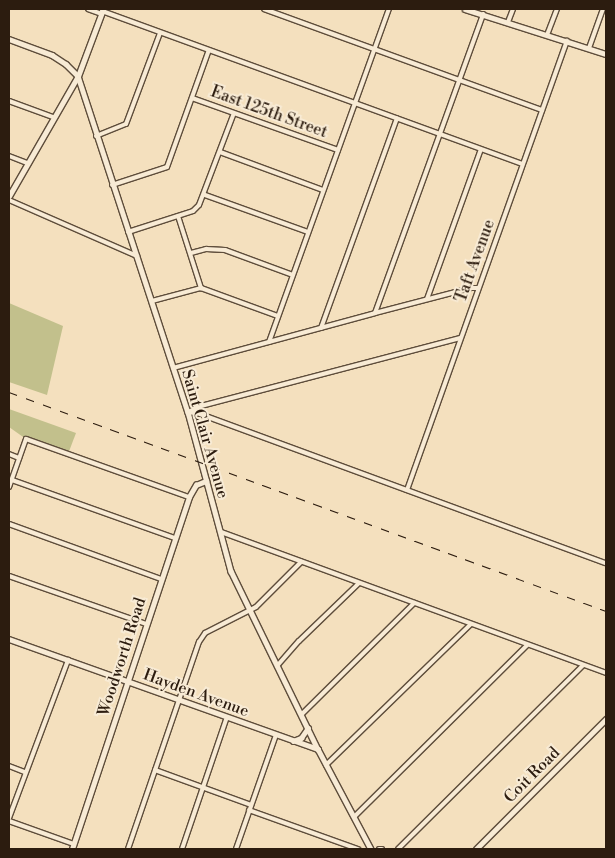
<!DOCTYPE html>
<style>
body{margin:0}
#map{position:relative;width:615px;height:858px;overflow:hidden;background:#f4e0be;font-family:"Libre Bodoni",serif}
div>[style]{position:absolute}
[style*='--x']{left:calc(var(--x)*1px);top:calc(var(--y)*1px);width:calc(var(--w)*1px);rotate:calc(var(--a)*1deg)}
.green>*{inset:0;background:#c2c08c}
.roads{filter:drop-shadow(1px 0 #5e4d3b) drop-shadow(-1px 0 #5e4d3b) drop-shadow(0 1px #5e4d3b) drop-shadow(0 -1px #5e4d3b)}
.minor>*{height:4px;margin:-2px;padding:0 2px;transform-origin:2px;border-radius:2px;background:#f8ebd5}
.tertiary>*{height:4.5px;margin:-2.25px;padding:0 2.25px;transform-origin:2.25px;border-radius:2.25px;background:#f8ebd5}
.secondary>*{height:5px;margin:-2.5px;padding:0 2.5px;transform-origin:2.5px;border-radius:2.5px;background:#f8ebd5}
.rail>*{height:1px;margin-top:-0.5px;transform-origin:0;background:repeating-linear-gradient(90deg,#2c1c0f 0 9px,transparent 0 18px)}
span{translate:-50% -50%;white-space:nowrap;text-align:center;line-height:1.15;-webkit-text-stroke:4px #f8ebd5;paint-order:stroke}
.street-label{font-size:16px;color:#2c1c0f}
.frame{position:absolute;inset:0;border:10px solid #2c1c0f;pointer-events:none}
</style>
<div id="map">
<div class="green">
<i style="clip-path:polygon(9px 303px,63px 326px,47px 395px,9px 382px)"></i>
<i style="clip-path:polygon(9px 409px,76px 433px,68px 454px,26px 439px,9px 427px)"></i>
</div>
<div class="roads">
<div class="minor">
<i style="--x:88;--y:9;--w:15;--a:20"></i>
<i style="--x:264;--y:9;--w:296;--a:20"></i>
<i style="--x:102;--y:11;--w:447;--a:20"></i>
<i style="--x:508;--y:22;--w:14;--a:-69"></i>
<i style="--x:547;--y:35;--w:28;--a:-69"></i>
<i style="--x:589;--y:48;--w:41;--a:-70.3"></i>
<i style="--x:192;--y:98;--w:155;--a:19.6"></i>
<i style="--x:9;--y:101;--w:47;--a:20"></i>
<i style="--x:96;--y:136;--w:32;--a:-22"></i>
<i style="--x:126;--y:124;--w:97;--a:-69.5"></i>
<i style="--x:220;--y:152;--w:110;--a:20.3"></i>
<i style="--x:9;--y:156;--w:19;--a:21"></i>
<i style="--x:112;--y:185;--w:58;--a:-18.1"></i>
<i style="--x:167;--y:167;--w:124;--a:-70.3"></i>
<i style="--x:205;--y:195;--w:109;--a:19.8"></i>
<i style="--x:9;--y:200;--w:140;--a:23.6"></i>
<i style="--x:178;--y:216;--w:76;--a:72.3"></i>
<i style="--x:128;--y:232;--w:68;--a:-17.9"></i>
<i style="--x:193;--y:211;--w:8;--a:-45"></i>
<i style="--x:199;--y:205;--w:98;--a:-69.2"></i>
<i style="--x:191;--y:253;--w:16;--a:-15"></i>
<i style="--x:206;--y:249;--w:19;--a:3"></i>
<i style="--x:225;--y:250;--w:72;--a:20.2"></i>
<i style="--x:427;--y:299;--w:159;--a:-70.2"></i>
<i style="--x:152;--y:301;--w:51;--a:-14.9"></i>
<i style="--x:201;--y:288;--w:82;--a:20"></i>
<i style="--x:375;--y:313;--w:318;--a:-70.1"></i>
<i style="--x:321;--y:328;--w:223;--a:-70.1"></i>
<i style="--x:269;--y:342;--w:354;--a:-70.2"></i>
<i style="--x:173;--y:368;--w:209;--a:-15.2"></i>
<i style="--x:375;--y:313;--w:99;--a:-14.6"></i>
<i style="--x:471;--y:288;--w:7;--a:0"></i>
<i style="--x:188;--y:412;--w:12;--a:9"></i>
<i style="--x:200;--y:414;--w:432;--a:20.2"></i>
<i style="--x:188;--y:412;--w:14;--a:-25"></i>
<i style="--x:201;--y:406;--w:268;--a:-14.7"></i>
<i style="--x:9;--y:454;--w:11;--a:22"></i>
<i style="--x:12;--y:480;--w:173;--a:19.6"></i>
<i style="--x:9;--y:487;--w:51;--a:-70.5"></i>
<i style="--x:26;--y:439;--w:173;--a:19.6"></i>
<i style="--x:407;--y:490;--w:477;--a:-70.4"></i>
<i style="--x:9;--y:524;--w:162;--a:19.9"></i>
<i style="--x:221;--y:532;--w:410;--a:20.1"></i>
<i style="--x:9;--y:576;--w:145;--a:19.3"></i>
<i style="--x:277;--y:666;--w:33;--a:-49"></i>
<i style="--x:299;--y:641;--w:83;--a:-44"></i>
<i style="--x:302;--y:714;--w:158;--a:-44.7"></i>
<i style="--x:326;--y:765;--w:202;--a:-44.2"></i>
<i style="--x:9;--y:766;--w:17;--a:21"></i>
<i style="--x:155;--y:770;--w:102;--a:20"></i>
<i style="--x:249;--y:810;--w:116;--a:19.7"></i>
<i style="--x:354;--y:817;--w:244;--a:-44.8"></i>
<i style="--x:9;--y:818;--w:169;--a:-69.5"></i>
<i style="--x:9;--y:821;--w:69;--a:19.5"></i>
<i style="--x:128;--y:849;--w:219;--a:-71.1"></i>
<i style="--x:199;--y:642;--w:11;--a:-56"></i>
<i style="--x:205;--y:633;--w:57;--a:-27"></i>
<i style="--x:256;--y:607;--w:64;--a:-45"></i>
<i style="--x:182;--y:849;--w:139;--a:-71.2"></i>
<i style="--x:236;--y:849;--w:121;--a:-70.7"></i>
<i style="--x:398;--y:849;--w:261;--a:-44.8"></i>
</div>
<div class="tertiary">
<i style="--x:465;--y:9;--w:148;--a:17.7"></i>
<i style="--x:9;--y:39;--w:46;--a:20.4"></i>
<i style="--x:52;--y:55;--w:17;--a:33"></i>
<i style="--x:66;--y:64;--w:17;--a:45"></i>
<i style="--x:78;--y:76;--w:354;--a:71.9"></i>
<i style="--x:188;--y:412;--w:165;--a:74.9"></i>
<i style="--x:231;--y:571;--w:198;--a:64"></i>
<i style="--x:318;--y:749;--w:113;--a:62.1"></i>
<i style="--x:9;--y:639;--w:328;--a:19.6"></i>
<i style="--x:293;--y:741;--w:9;--a:-21"></i>
<i style="--x:301;--y:738;--w:12;--a:-55"></i>
<i style="--x:72;--y:849;--w:371;--a:-71.6"></i>
<i style="--x:189;--y:497;--w:14;--a:-60"></i>
<i style="--x:196;--y:485;--w:11;--a:-22"></i>
<i style="--x:379;--y:849;--w:3;--a:0"></i>
<i style="--x:476;--y:849;--w:184;--a:-45"></i>
</div>
<div class="secondary">
<i style="--x:9;--y:196;--w:138;--a:-60.1"></i>
<i style="--x:78;--y:76;--w:72;--a:-69.5"></i>
</div>
</div>
<div class="rail">
<i style="--x:9;--y:392;--w:636;--a:20.14"></i>
</div>
<div class="street-label">
<span style="left:269px;top:112px;rotate:20deg">East 125th Street</span>
<span style="left:475px;top:261px;rotate:-70deg">Taft Avenue</span>
<span style="left:205px;top:434px;rotate:74deg">Saint Clair Avenue</span>
<span style="left:122px;top:657px;rotate:-72deg">Woodworth Road</span>
<span style="left:196px;top:693px;rotate:20deg">Hayden Avenue</span>
<span style="left:532px;top:775px;rotate:-45deg">Coit Road</span>
</div>
<div class="frame"></div>
</div>
